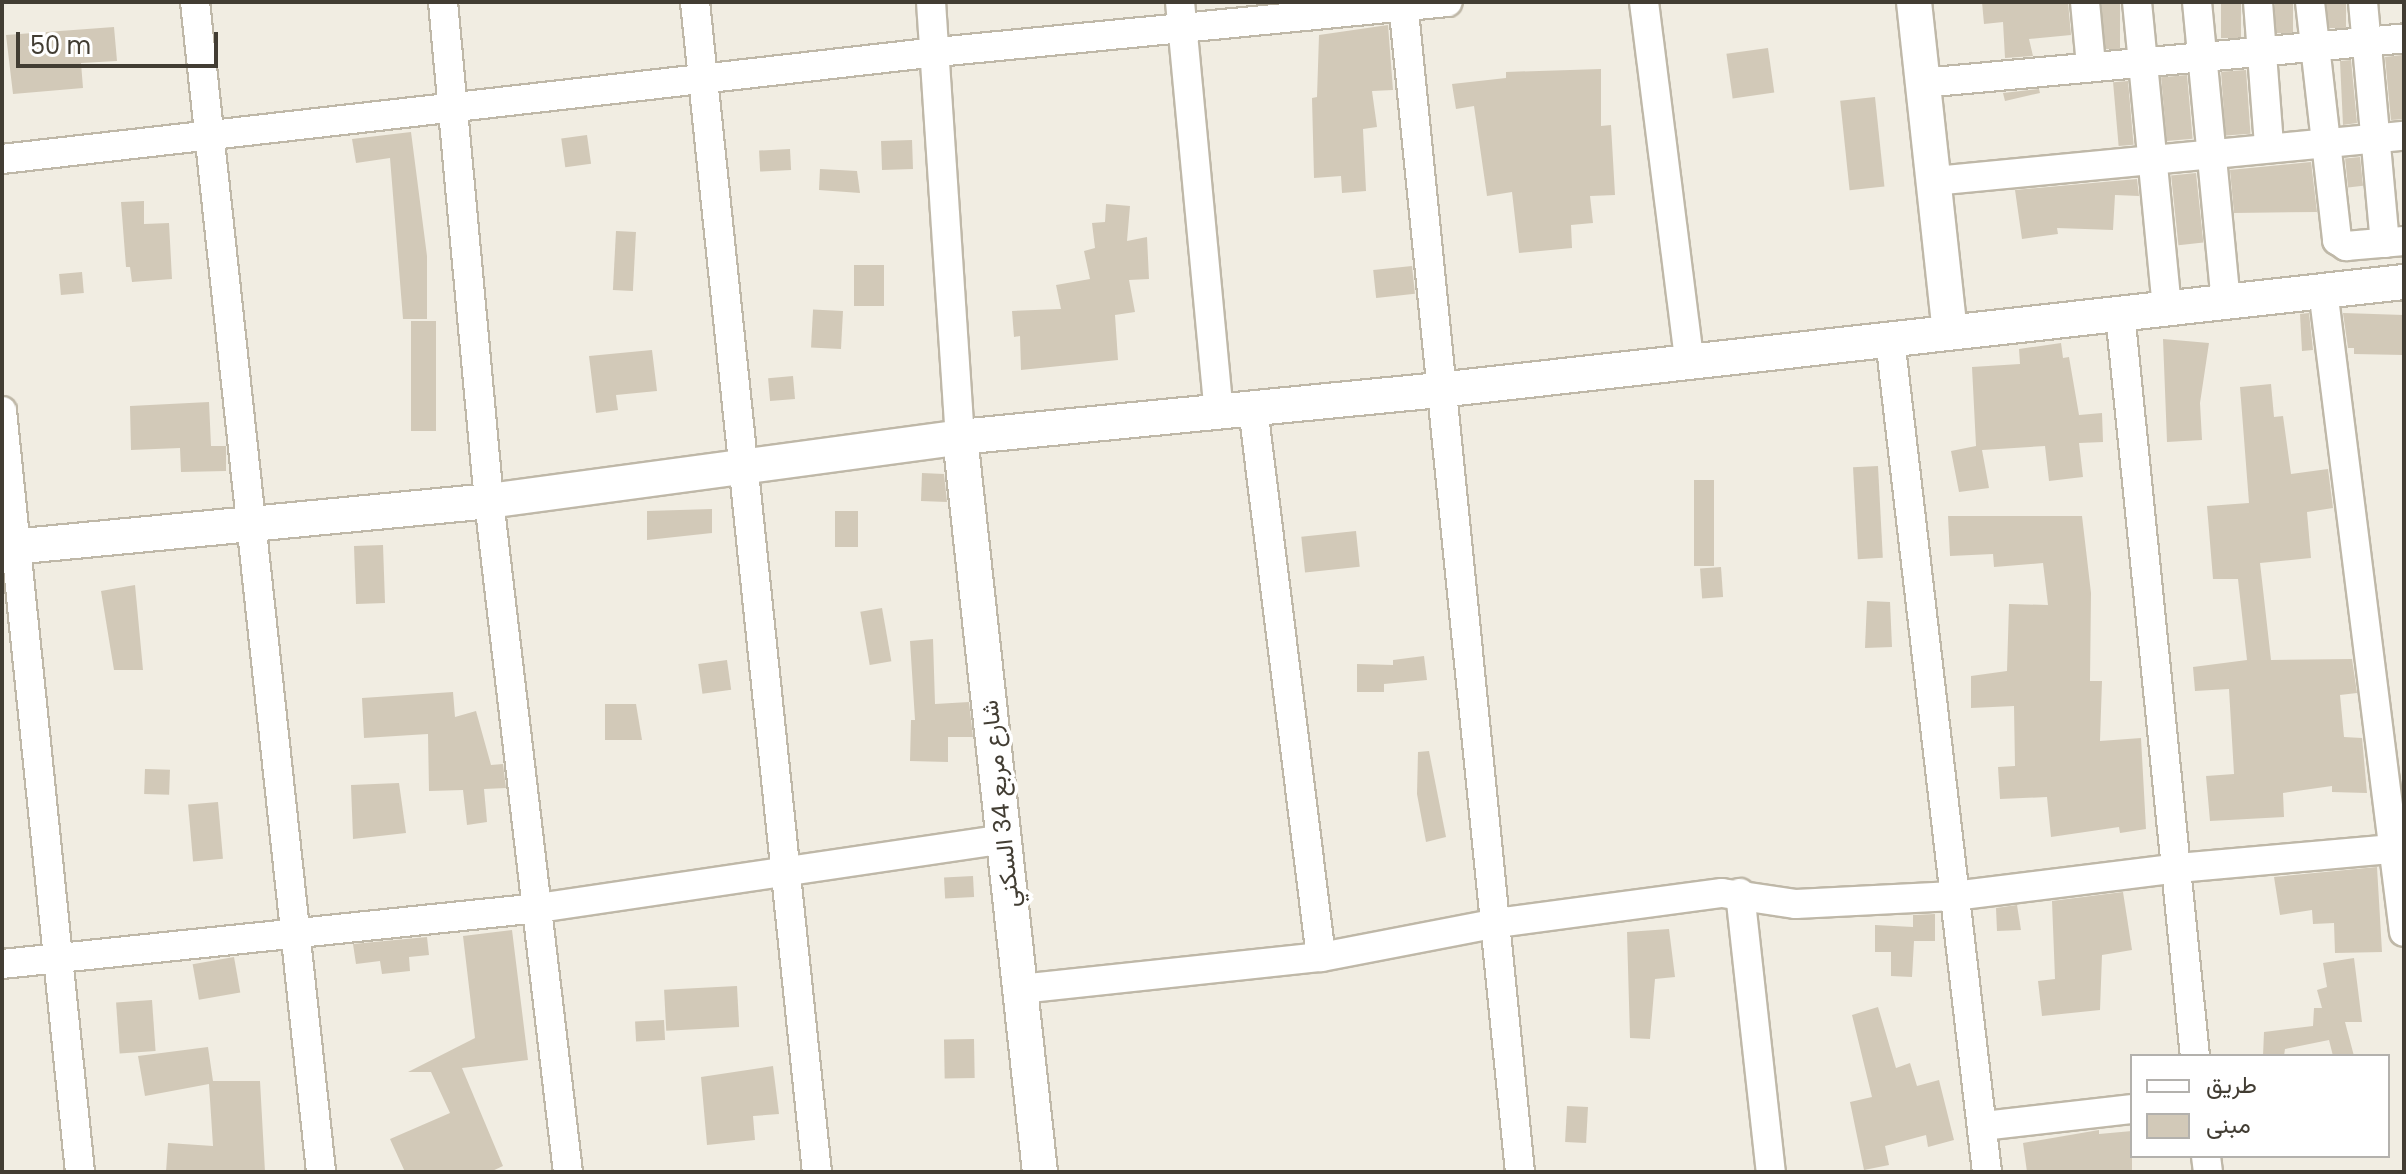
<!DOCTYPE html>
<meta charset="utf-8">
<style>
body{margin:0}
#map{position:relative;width:2406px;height:1174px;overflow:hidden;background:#f1ede2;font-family:Poppins,Vazirmatn,sans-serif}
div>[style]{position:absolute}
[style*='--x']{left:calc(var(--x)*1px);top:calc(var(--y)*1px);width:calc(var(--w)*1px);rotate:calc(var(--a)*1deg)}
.building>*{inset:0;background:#d2c9b8;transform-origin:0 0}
.roads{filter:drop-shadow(2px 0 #bfb8a8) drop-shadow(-2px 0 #bfb8a8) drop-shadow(0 2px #bfb8a8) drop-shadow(0 -2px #bfb8a8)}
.minor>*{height:28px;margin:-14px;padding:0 14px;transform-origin:14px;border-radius:14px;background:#fff}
.tertiary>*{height:34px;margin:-17px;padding:0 17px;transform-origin:17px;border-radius:17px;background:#fff}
span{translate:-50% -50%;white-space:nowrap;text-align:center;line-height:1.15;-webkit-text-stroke:7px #fff;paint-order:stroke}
.street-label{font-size:24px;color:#423d33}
.frame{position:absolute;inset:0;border:4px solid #423d33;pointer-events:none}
.legend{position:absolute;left:2130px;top:1054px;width:260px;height:104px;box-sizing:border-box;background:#fff;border:2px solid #b3b1ad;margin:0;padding:10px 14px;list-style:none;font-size:24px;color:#423d33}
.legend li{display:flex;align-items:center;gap:16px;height:40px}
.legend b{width:40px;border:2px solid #b3b1ad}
.scale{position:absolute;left:16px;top:32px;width:202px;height:36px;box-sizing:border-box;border:4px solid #423d33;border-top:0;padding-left:10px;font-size:24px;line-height:28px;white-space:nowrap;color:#423d33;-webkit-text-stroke:6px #fff;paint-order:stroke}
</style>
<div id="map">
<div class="building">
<i style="clip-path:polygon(1982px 2px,2068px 2px,2071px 35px,2029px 39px,2033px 56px,2005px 58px,2003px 22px,1984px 24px)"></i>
<i style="left:2102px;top:2px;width:18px;height:47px"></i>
<i style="left:2221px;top:2px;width:20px;height:36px"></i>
<i style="left:2275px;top:2px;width:18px;height:31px"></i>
<i style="left:2327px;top:2px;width:19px;height:26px"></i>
<i style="clip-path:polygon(1388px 25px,1393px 90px,1372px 91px,1377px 127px,1363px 129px,1366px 191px,1342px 193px,1341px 176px,1314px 178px,1312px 98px,1317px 97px,1319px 35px)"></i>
<i style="clip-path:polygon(114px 27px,117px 61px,81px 63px,83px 88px,13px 94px,6px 35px)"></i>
<i style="left:1768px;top:48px;width:45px;height:42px;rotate:82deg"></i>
<i style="clip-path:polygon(2402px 55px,2404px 119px,2391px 120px,2385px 57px)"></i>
<i style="clip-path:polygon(2351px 60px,2357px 123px,2343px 125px,2340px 61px)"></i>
<i style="clip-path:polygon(1601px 69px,1601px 126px,1611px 125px,1615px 195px,1590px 196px,1593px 223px,1571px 225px,1572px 248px,1519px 253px,1512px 192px,1487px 196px,1474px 106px,1456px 109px,1452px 84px,1506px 78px,1506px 72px)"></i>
<i style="left:2246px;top:70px;width:64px;height:25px;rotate:86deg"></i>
<i style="left:2187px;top:75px;width:64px;height:26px;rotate:85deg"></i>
<i style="left:2128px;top:81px;width:64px;height:15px;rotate:85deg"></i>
<i style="clip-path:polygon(2039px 89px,2040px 93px,2005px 101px,2003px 93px)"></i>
<i style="left:1875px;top:97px;width:90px;height:35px;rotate:84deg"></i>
<i style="clip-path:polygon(411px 132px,427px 256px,427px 319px,403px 319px,390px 158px,356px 163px,352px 139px)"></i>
<i style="left:587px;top:135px;width:29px;height:26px;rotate:82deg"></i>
<i style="left:912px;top:140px;width:29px;height:31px;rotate:88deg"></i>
<i style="left:790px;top:149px;width:21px;height:31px;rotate:87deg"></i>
<i style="left:2360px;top:157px;width:29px;height:15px;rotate:84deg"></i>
<i style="clip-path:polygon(2311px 162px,2317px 212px,2234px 213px,2230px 170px)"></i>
<i style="clip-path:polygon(820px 169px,857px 171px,860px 193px,819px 190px)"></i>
<i style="left:2196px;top:173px;width:70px;height:25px;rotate:84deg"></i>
<i style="clip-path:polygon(2137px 179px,2139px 196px,2115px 195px,2113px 230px,2057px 228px,2058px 234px,2022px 239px,2015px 190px)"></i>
<i style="clip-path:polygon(144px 201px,144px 224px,169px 223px,172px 279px,132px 282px,130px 267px,126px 267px,121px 202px)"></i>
<i style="clip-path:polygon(1106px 204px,1130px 206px,1127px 241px,1147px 237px,1149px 279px,1129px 280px,1135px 312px,1115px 315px,1118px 360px,1021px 370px,1020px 336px,1014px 337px,1012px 311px,1061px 309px,1056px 285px,1090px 279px,1084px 251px,1095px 248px,1092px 223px,1105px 222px)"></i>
<i style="left:616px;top:231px;width:20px;height:59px;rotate:3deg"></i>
<i style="left:884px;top:265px;width:41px;height:30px;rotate:90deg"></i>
<i style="left:1412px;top:266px;width:28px;height:39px;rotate:84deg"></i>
<i style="left:82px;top:272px;width:21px;height:23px;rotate:85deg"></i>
<i style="left:843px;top:311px;width:38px;height:30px;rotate:93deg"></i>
<i style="clip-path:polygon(2309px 313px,2313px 350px,2302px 351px,2300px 314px)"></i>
<i style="clip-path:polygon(2343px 313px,2404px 315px,2404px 355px,2354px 354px,2354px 348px,2348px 348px)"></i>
<i style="left:411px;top:321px;width:25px;height:110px"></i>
<i style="clip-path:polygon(2163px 339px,2209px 343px,2200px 403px,2202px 440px,2167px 442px)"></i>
<i style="clip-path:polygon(2061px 343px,2063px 358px,2069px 357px,2079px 415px,2102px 413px,2103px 442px,2079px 443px,2083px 477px,2049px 481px,2045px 446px,1982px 450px,1989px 488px,1959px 492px,1951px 451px,1976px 446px,1972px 367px,2020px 364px,2019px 349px)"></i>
<i style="clip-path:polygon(652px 350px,657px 391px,616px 395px,618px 410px,596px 413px,589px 356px)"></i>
<i style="left:793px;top:376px;width:23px;height:25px;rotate:85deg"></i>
<i style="clip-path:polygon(2271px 384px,2274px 417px,2283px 416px,2291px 474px,2328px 469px,2333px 508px,2307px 512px,2311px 558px,2260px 563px,2271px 660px,2352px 659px,2357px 693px,2340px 695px,2344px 737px,2362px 738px,2367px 793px,2332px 792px,2332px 786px,2283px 793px,2284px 817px,2210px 821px,2206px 776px,2234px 774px,2229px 689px,2195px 691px,2193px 667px,2247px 660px,2238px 579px,2213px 579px,2207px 506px,2249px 503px,2240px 387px)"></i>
<i style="clip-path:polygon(209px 402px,211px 446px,226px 446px,226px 471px,181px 472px,180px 448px,131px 450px,130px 406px)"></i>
<i style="left:1878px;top:466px;width:92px;height:25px;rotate:87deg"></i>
<i style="clip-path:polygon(922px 473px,944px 474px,947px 502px,921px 501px)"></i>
<i style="left:1694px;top:480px;width:20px;height:86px"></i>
<i style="clip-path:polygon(712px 509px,712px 533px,647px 540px,647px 511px)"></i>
<i style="left:835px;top:511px;width:23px;height:36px"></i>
<i style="clip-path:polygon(1948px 516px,2082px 516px,2091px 593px,2090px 681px,2102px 681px,2100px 741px,2141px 738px,2146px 829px,2120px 833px,2119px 827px,2051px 837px,2047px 797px,2000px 799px,1998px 767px,2015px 766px,2014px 706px,1971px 708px,1971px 676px,2007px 671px,2009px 604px,2048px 605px,2043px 563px,1994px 567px,1993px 554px,1950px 556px)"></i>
<i style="left:1356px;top:531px;width:36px;height:55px;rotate:84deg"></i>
<i style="left:383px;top:545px;width:58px;height:29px;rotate:88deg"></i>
<i style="left:1721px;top:567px;width:30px;height:21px;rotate:86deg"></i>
<i style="clip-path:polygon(135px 585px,143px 670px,114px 670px,101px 591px)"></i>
<i style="clip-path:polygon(1867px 601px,1890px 602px,1892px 647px,1865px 648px)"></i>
<i style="left:882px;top:608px;width:54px;height:22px;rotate:80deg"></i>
<i style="clip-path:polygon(933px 639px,935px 704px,969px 702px,973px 737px,948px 737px,948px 762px,910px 761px,911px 720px,915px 720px,910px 641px)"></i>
<i style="clip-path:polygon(1424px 656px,1427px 680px,1384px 684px,1384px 692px,1357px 692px,1357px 664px,1393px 665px,1393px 660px)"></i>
<i style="left:727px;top:660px;width:30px;height:29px;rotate:82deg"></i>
<i style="clip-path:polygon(453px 692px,455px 717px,476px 711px,491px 765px,503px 764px,506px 788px,484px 789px,487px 822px,467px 825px,463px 790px,429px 791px,428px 734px,364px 738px,362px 698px)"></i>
<i style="clip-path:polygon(605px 704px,636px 704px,642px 740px,605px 740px)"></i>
<i style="clip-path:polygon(1429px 751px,1446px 837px,1426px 842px,1417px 794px,1418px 752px)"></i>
<i style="left:145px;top:769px;width:25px;height:25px;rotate:2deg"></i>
<i style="clip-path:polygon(399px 783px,406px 833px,353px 839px,351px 785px)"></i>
<i style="left:218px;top:802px;width:57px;height:30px;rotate:85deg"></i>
<i style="clip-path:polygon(2377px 867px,2382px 952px,2335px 953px,2334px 923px,2313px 924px,2312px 910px,2280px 915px,2274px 877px)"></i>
<i style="left:973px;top:876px;width:21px;height:29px;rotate:87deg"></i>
<i style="clip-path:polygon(2123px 892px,2132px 950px,2102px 955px,2100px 1010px,2042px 1016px,2038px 981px,2055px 979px,2052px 901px)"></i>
<i style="clip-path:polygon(2017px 905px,2021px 930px,1997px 931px,1996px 908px)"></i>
<i style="clip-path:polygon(1935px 914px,1935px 941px,1914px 941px,1912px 977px,1891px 976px,1891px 952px,1875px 952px,1875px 925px,1913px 927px,1913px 915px)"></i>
<i style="clip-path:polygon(1669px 929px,1675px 977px,1655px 979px,1650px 1039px,1630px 1038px,1627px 932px)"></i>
<i style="clip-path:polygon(512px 930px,528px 1060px,462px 1068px,503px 1166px,490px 1172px,405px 1172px,390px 1139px,450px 1113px,431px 1072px,408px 1072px,475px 1038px,463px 936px)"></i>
<i style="clip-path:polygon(427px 937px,429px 955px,409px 957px,410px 971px,382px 974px,380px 961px,356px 964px,353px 944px)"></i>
<i style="left:234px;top:957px;width:36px;height:42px;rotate:80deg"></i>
<i style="clip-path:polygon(2354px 958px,2362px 1022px,2345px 1022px,2354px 1056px,2333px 1056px,2329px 1040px,2285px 1049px,2284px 1056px,2263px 1056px,2264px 1032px,2313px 1026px,2314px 1008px,2322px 1008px,2317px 990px,2327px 987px,2323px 963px)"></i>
<i style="left:737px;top:986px;width:41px;height:73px;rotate:87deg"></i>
<i style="left:152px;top:1000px;width:51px;height:36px;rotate:86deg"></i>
<i style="clip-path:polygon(1878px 1007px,1896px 1068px,1910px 1063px,1917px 1086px,1939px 1080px,1954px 1140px,1928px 1147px,1926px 1135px,1885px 1146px,1889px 1165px,1864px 1170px,1850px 1102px,1872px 1097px,1852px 1015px)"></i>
<i style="left:664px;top:1020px;width:20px;height:29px;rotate:87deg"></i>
<i style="left:974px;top:1039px;width:39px;height:30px;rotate:89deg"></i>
<i style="clip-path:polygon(208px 1047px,213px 1081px,260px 1081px,265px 1172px,166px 1172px,168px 1143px,213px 1146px,209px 1084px,145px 1096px,138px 1056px)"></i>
<i style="clip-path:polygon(773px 1066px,779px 1114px,753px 1116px,755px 1140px,707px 1145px,701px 1077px)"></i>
<i style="left:1567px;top:1106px;width:21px;height:36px;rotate:3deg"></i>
<i style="clip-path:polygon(2099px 1130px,2099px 1134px,2132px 1131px,2132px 1172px,2027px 1172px,2023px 1143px)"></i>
</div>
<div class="roads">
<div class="minor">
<i style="--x:195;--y:2;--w:1177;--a:83.85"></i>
<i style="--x:443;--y:2;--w:501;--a:84.73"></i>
<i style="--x:489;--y:501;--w:676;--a:83.29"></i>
<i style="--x:695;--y:2;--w:1176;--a:84.05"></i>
<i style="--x:931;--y:2;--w:436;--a:86.2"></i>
<i style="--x:1180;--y:2;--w:413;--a:84.6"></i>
<i style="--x:1403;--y:2;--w:1176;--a:84.29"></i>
<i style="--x:1644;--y:2;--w:361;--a:82.8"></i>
<i style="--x:2085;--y:2;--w:64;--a:84.6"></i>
<i style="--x:2137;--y:2;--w:308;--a:84.4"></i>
<i style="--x:2197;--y:2;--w:303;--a:84.5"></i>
<i style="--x:2258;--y:2;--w:144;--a:85.6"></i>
<i style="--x:2310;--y:2;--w:240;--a:83.5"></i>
<i style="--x:2337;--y:240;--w:11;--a:34"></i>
<i style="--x:2346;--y:246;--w:58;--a:-4.9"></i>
<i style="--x:2363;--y:2;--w:242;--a:84.8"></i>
<i style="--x:1923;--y:83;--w:483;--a:-5.3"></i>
<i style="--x:2;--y:159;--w:941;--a:-6.53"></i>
<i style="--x:937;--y:52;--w:513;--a:-5.59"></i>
<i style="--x:1934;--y:181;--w:472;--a:-5.5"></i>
<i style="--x:2323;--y:290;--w:647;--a:82.81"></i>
<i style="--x:2120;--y:313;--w:747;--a:84.24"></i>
<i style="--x:1890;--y:339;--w:839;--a:83.36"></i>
<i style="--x:1253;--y:408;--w:553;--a:82.94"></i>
<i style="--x:2;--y:411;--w:765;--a:84.15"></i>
<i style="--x:1740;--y:893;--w:281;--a:83.7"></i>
<i style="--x:2;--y:964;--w:539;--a:-5.96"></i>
<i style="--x:538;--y:908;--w:471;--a:-8.4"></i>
<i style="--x:1020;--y:989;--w:303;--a:-6.1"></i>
<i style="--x:1321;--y:957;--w:179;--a:-10.9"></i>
<i style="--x:1497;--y:923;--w:227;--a:-7.6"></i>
<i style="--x:1722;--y:893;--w:75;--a:8.5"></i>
<i style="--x:1796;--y:904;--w:158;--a:-2.9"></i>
<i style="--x:1954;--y:896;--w:226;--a:-7.1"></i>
<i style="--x:2178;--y:868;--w:227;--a:-5.1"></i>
<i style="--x:1983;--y:1126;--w:150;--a:-6.5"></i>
<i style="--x:2206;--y:1156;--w:16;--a:83"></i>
</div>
<div class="tertiary">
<i style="--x:1914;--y:2;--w:332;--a:83.8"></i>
<i style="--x:960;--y:437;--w:739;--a:83.79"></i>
<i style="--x:2;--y:548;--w:489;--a:-5.5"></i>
<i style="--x:489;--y:501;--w:475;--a:-7.7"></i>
<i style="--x:960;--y:437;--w:481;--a:-5.6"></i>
<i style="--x:1439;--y:390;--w:971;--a:-6.39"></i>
</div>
</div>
<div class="street-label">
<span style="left:1000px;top:804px;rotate:-96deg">شارع مربع 34 السكني</span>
</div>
<div class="frame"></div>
<ul class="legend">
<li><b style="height:10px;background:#fff"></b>طريق</li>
<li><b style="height:22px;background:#d2c9b8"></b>مبنى</li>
</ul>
<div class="scale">50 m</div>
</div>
